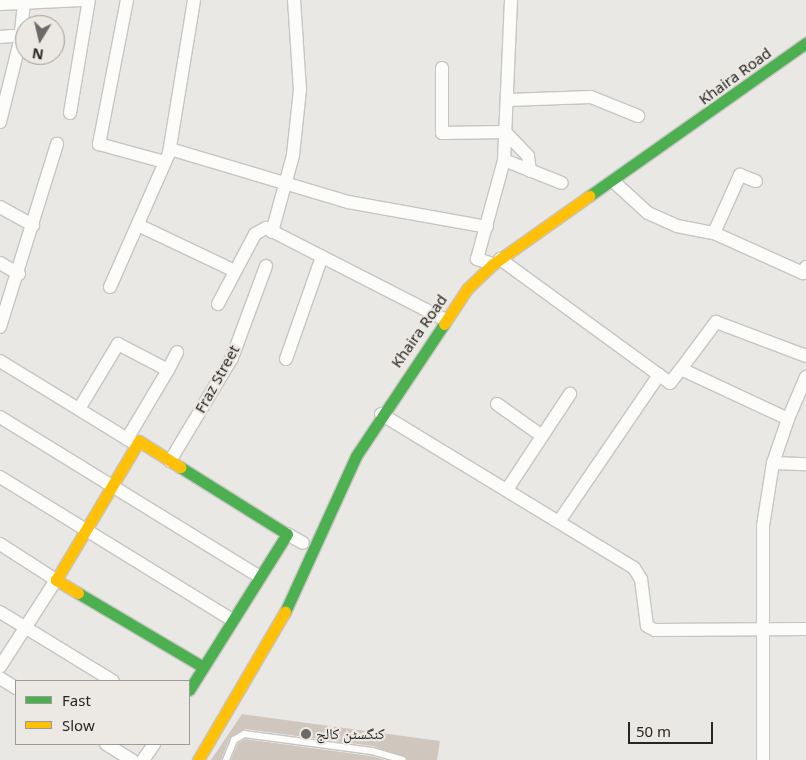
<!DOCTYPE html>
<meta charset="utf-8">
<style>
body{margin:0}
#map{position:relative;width:806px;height:760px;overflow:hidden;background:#eae8e5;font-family:"Noto Sans","Noto Naskh Arabic",sans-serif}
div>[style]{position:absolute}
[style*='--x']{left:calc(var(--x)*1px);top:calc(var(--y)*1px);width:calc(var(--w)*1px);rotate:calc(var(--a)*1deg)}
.building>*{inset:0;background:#cfc7be}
.roads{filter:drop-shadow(1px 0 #c7c5c3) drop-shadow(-1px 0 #c7c5c3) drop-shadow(0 1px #c7c5c3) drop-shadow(0 -1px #c7c5c3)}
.lane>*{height:6px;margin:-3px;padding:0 3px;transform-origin:3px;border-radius:3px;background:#fcfcfb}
.street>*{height:12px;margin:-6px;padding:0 6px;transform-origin:6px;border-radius:6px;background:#fcfcfb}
.fast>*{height:11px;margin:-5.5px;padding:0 5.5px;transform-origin:5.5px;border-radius:5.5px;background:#4caf50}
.slow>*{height:11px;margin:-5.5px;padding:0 5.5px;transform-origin:5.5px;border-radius:5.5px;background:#ffc107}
.dots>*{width:14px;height:14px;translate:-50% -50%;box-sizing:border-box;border:2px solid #ece8e3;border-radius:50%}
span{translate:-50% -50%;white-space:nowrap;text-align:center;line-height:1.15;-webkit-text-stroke:4.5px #ece8e3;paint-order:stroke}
.street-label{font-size:15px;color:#272624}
.poi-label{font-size:15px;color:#272624}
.left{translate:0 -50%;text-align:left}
.legend{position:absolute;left:15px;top:680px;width:175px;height:65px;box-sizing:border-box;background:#ece8e3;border:1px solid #9d9a97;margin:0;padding:6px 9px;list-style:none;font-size:15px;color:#272624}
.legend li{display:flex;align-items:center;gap:10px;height:25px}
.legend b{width:25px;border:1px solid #9d9a97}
.north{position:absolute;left:15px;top:15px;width:50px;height:50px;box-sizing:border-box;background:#ece8e3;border:1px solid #9d9a97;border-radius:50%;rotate:189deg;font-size:14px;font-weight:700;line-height:20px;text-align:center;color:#272624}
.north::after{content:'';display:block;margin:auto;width:18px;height:22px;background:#6b6a68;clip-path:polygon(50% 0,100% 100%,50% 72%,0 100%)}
.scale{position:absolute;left:628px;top:722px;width:85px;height:22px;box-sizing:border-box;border:2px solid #272624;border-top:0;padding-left:6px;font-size:15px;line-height:18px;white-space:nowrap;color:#272624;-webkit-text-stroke:4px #ece8e3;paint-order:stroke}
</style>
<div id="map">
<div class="building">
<i style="clip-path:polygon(242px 714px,440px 741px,437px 760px,408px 760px,373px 746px,245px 729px,230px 738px,221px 760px,211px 760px)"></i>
<i style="clip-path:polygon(245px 739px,371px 756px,385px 760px,231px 760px,238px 743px)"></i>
</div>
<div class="roads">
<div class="lane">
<i style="--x:226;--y:760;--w:22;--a:-68"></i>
<i style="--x:234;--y:740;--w:12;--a:-31"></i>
<i style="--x:244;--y:734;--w:129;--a:7.6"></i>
<i style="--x:372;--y:751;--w:32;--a:16"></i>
</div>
<div class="street">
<i style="--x:127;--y:0;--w:147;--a:101"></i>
<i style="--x:99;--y:144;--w:68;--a:15.3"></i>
<i style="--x:0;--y:4;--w:82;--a:-2.8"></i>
<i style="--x:0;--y:37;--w:21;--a:-5"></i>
<i style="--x:442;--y:68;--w:65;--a:90"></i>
<i style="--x:442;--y:133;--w:63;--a:-0.9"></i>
<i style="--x:505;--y:132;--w:33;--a:46"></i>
<i style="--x:528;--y:156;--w:15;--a:82"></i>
<i style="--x:507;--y:100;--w:84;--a:-2"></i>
<i style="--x:591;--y:97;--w:51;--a:22"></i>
<i style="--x:70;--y:113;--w:115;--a:-80.5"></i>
<i style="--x:0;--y:122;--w:83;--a:-76.1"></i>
<i style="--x:20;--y:41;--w:37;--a:-84"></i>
<i style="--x:170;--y:149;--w:186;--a:16.6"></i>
<i style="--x:348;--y:202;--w:141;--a:10.2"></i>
<i style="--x:504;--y:160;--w:62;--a:21.6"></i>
<i style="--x:614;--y:182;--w:46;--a:42.4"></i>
<i style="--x:648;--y:213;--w:32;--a:24"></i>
<i style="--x:677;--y:226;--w:38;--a:11"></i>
<i style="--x:714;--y:233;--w:64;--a:-65.9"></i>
<i style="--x:740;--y:175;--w:17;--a:21"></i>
<i style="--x:0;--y:207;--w:38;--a:29"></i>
<i style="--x:138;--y:225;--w:107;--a:25.4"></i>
<i style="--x:272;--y:232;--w:80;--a:-74.7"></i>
<i style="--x:293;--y:155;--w:65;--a:-83.9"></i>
<i style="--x:300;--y:90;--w:90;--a:-93.8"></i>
<i style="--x:714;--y:233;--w:98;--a:24.2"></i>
<i style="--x:803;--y:273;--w:7;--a:-63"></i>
<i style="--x:500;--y:259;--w:210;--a:36.1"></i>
<i style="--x:670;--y:383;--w:18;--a:-52"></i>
<i style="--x:681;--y:369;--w:118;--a:25"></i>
<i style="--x:788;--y:419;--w:46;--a:108.8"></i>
<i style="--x:773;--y:463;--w:33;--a:2"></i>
<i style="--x:0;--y:263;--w:22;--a:30"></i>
<i style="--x:493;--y:264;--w:17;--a:-163"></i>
<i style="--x:477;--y:259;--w:103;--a:-74.7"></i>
<i style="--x:504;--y:160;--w:160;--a:-87.5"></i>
<i style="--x:110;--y:287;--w:146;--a:-66.2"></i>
<i style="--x:169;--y:153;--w:155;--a:-80.7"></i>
<i style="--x:218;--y:304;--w:79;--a:-62.1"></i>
<i style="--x:255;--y:234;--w:13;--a:-29"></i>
<i style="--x:266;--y:228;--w:200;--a:27.1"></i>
<i style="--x:0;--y:327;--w:192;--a:-72.7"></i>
<i style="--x:286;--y:359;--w:108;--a:-70.6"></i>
<i style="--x:0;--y:361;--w:161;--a:31.5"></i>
<i style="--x:681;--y:369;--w:59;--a:-53.3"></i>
<i style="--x:716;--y:322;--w:96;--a:20.7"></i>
<i style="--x:497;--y:404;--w:55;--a:35.4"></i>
<i style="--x:79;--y:409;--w:76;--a:-59"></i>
<i style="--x:118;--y:344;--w:56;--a:27.5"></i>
<i style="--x:168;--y:370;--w:20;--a:-63"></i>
<i style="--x:381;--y:414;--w:296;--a:31.3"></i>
<i style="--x:634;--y:568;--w:13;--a:58"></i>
<i style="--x:641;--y:579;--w:47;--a:82.7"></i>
<i style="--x:647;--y:626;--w:9;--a:27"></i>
<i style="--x:655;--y:630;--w:151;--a:-0.4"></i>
<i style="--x:0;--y:417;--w:305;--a:31.6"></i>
<i style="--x:788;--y:419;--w:46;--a:-66.8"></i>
<i style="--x:127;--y:439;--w:80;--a:-59.3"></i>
<i style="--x:170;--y:461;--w:120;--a:-59"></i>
<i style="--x:232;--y:358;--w:98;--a:-69.7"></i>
<i style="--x:0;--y:477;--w:273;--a:31.6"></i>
<i style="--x:508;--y:488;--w:113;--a:-56.6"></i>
<i style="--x:560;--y:520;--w:176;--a:-55.7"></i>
<i style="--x:287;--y:534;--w:18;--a:29"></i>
<i style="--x:0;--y:544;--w:67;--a:32.7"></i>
<i style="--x:56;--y:580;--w:103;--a:122.8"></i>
<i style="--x:0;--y:612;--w:132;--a:31.4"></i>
<i style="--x:0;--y:678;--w:19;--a:32"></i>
<i style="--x:106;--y:744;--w:31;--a:32"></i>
<i style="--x:143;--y:760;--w:19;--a:-55"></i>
<i style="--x:763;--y:760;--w:234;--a:-90"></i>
<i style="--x:763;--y:526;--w:64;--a:-81"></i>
</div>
<div class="fast">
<i style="--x:589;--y:196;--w:266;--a:-35.2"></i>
<i style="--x:180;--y:467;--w:126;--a:32.1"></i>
<i style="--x:287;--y:534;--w:184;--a:122.1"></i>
<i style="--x:78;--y:593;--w:145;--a:30.6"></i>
<i style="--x:285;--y:612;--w:171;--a:-65.5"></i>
<i style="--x:356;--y:456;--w:159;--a:-56.3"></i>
</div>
<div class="slow">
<i style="--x:444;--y:324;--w:42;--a:-56.7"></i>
<i style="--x:467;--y:289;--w:36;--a:-44"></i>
<i style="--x:493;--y:264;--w:118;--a:-35.3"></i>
<i style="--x:78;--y:593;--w:26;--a:-149"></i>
<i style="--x:56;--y:580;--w:162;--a:-59.2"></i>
<i style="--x:139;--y:441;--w:49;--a:32.4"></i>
<i style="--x:198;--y:760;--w:172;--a:-59.6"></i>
</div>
</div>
<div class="dots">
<i style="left:306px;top:734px;background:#6b6a68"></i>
</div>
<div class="street-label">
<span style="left:735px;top:76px;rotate:-36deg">Khaira Road</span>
<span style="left:419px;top:331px;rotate:-55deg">Khaira Road</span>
<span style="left:217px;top:379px;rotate:-61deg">Fraz Street</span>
</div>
<div class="poi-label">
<span class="left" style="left:316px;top:734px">کنگسٹن کالج</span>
</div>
<ul class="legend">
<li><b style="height:6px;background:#4caf50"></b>Fast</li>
<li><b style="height:6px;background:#ffc107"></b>Slow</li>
</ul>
<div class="north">N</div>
<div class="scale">50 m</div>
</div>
